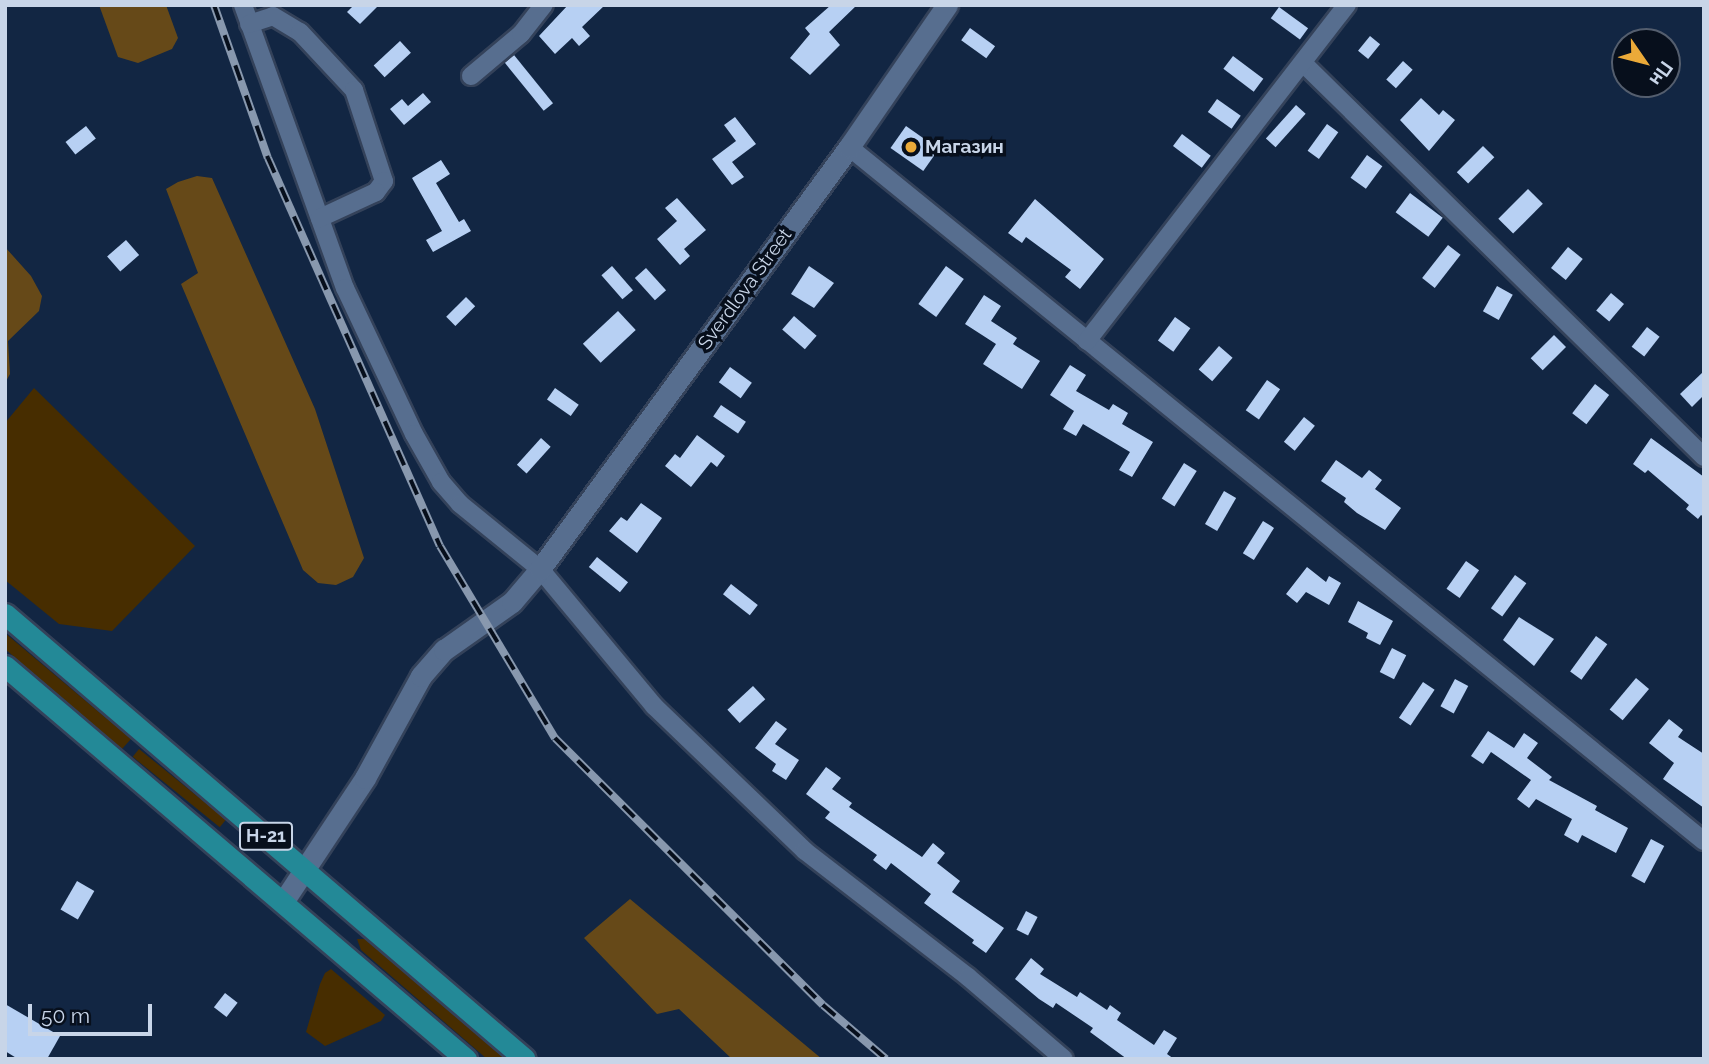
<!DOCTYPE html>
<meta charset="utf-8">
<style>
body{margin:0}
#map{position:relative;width:1709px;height:1064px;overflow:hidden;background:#122643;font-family:Raleway,sans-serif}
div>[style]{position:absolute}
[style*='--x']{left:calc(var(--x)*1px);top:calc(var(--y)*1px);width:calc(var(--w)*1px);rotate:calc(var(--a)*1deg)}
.green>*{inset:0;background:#472d00;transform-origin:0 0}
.forest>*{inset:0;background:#664918}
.building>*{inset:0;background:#b7d0f3;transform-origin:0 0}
.roads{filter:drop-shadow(2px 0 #34425a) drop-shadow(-2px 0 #34425a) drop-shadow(0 2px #34425a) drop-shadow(0 -2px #34425a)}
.minor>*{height:18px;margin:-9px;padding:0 9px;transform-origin:9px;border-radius:9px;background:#576e8f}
.tertiary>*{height:21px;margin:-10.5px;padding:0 10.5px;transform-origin:10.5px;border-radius:10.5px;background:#576e8f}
.primary>*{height:21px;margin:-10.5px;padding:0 10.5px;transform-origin:10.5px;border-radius:10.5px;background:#238997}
.rail>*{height:8px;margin-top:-4px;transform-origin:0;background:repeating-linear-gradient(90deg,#070f1c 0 16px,#8898ae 0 32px);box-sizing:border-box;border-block:2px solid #8898ae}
.dots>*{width:19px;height:19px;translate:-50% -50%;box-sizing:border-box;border:4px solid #070f1c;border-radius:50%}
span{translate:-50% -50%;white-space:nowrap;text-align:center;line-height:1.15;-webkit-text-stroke:7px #070f1c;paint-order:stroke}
.shield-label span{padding:2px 5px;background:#070f1c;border:2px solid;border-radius:5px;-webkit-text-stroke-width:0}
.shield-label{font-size:18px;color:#c8d5e8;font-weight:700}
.poi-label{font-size:19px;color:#c8d5e8;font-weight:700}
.left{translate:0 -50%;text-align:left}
.street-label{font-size:19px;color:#c8d5e8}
.frame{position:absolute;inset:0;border:7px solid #c8d5e8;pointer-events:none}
.north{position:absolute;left:1611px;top:28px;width:70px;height:70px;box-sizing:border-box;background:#070f1c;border:2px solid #545e6e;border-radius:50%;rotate:125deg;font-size:19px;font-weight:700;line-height:28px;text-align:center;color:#c8d5e8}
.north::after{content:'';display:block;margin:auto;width:24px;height:32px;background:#ebaa39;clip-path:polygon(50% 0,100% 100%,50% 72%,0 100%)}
.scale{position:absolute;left:28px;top:1004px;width:124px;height:32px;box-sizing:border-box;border:4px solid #c8d5e8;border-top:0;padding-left:9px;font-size:21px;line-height:24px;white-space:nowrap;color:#c8d5e8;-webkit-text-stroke:5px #070f1c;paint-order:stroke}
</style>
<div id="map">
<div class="green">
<i style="clip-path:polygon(34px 388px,195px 546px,112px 631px,59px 624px,5px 580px,5px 423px)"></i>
<i style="clip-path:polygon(5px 633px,131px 739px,122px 749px,5px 649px)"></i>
<i style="left:139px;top:749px;width:112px;height:10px;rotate:39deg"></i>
<i style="clip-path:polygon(357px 939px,365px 939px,505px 1059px,487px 1059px,361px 950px)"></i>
<i style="clip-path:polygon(331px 969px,385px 1015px,381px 1021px,325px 1046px,306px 1032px,320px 984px,325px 973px)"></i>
</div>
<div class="forest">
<i style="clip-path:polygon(99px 5px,166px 5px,178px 38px,172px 49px,138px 63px,118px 57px)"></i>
<i style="clip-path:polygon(197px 176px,212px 178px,315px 409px,364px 558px,353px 577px,336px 585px,318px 583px,303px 570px,181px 284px,198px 273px,166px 189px,178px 182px)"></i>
<i style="clip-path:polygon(5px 247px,31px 276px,42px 296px,39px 311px,8px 341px,10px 374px,5px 383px)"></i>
<i style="clip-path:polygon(630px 899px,822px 1059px,732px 1059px,679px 1009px,657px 1014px,584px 938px)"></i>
</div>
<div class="building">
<i style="clip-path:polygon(354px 5px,379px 5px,360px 24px,347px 12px)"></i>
<i style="clip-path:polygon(568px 5px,605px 5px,582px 27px,590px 36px,579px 46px,572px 38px,555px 54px,539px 36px)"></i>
<i style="clip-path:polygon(831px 5px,857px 5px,829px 32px,840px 45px,810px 75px,790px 58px,810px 34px,805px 28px)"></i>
<i style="left:1279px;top:7px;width:36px;height:14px;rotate:36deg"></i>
<i style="left:970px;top:28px;width:31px;height:15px;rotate:36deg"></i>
<i style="left:1370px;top:36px;width:13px;height:19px;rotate:39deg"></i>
<i style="left:400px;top:41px;width:16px;height:36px;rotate:47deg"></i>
<i style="left:514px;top:55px;width:62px;height:12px;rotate:51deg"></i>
<i style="left:1233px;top:56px;width:38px;height:16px;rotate:37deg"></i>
<i style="left:1403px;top:61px;width:13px;height:25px;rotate:42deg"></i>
<i style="clip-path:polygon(423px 93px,431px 102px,404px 125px,390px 109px,402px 99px,408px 106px)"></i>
<i style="clip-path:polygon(1421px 98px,1439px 115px,1443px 110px,1455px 120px,1429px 151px,1400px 120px)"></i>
<i style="left:1217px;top:99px;width:29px;height:16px;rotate:35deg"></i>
<i style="left:1296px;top:105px;width:13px;height:45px;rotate:42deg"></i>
<i style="clip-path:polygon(735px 117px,756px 144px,732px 162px,744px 177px,732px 185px,712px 159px,736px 141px,724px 125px)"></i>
<i style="left:1327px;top:124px;width:14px;height:33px;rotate:36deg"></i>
<i style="left:86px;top:126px;width:16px;height:26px;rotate:52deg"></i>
<i style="left:906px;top:126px;width:40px;height:27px;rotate:35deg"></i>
<i style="left:1182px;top:134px;width:36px;height:15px;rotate:37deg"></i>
<i style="left:1483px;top:146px;width:16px;height:37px;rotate:45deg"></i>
<i style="left:1367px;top:155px;width:19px;height:28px;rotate:36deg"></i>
<i style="clip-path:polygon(441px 160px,450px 174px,436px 183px,459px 222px,464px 219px,471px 231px,433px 252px,426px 240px,442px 231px,412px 178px)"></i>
<i style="left:1528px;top:189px;width:21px;height:42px;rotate:45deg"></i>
<i style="left:1410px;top:193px;width:41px;height:24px;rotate:37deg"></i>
<i style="clip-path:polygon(677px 198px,706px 230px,684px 249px,690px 256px,680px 265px,657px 239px,677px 221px,665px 208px)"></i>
<i style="clip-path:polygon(1035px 199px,1104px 259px,1080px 289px,1065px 277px,1071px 270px,1026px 237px,1022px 243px,1008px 233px)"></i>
<i style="left:126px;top:240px;width:20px;height:25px;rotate:49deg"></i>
<i style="left:1448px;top:245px;width:16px;height:42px;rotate:38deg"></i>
<i style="left:1568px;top:247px;width:19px;height:27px;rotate:39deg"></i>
<i style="left:612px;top:266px;width:32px;height:14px;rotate:49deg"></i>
<i style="clip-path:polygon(809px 266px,834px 283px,814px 308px,791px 294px)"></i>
<i style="left:946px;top:266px;width:22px;height:47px;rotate:36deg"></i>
<i style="left:646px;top:268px;width:30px;height:15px;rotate:48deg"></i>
<i style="left:1497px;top:286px;width:18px;height:29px;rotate:29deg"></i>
<i style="left:1611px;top:293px;width:17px;height:23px;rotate:40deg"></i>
<i style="clip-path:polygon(984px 295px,1001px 306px,991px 321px,1017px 338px,1013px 344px,1040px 361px,1022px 389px,983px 364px,996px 344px,965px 324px)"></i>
<i style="left:466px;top:297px;width:13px;height:28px;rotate:45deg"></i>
<i style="left:618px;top:311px;width:26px;height:48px;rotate:47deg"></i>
<i style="left:794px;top:316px;width:30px;height:18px;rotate:41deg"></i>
<i style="left:1175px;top:317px;width:19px;height:29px;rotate:36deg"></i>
<i style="left:1647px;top:327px;width:16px;height:25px;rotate:38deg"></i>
<i style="left:1554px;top:335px;width:17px;height:33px;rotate:45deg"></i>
<i style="left:1219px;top:346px;width:18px;height:31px;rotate:41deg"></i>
<i style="clip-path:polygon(1070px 365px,1086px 375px,1076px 391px,1109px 410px,1113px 404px,1128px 413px,1122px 424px,1153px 442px,1132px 477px,1119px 470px,1130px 452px,1083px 424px,1076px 436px,1063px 429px,1074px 411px,1050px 395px)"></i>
<i style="left:730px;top:367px;width:27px;height:19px;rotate:36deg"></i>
<i style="clip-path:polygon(1704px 371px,1704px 395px,1692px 407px,1680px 394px)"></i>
<i style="left:1267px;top:380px;width:16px;height:37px;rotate:35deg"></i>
<i style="left:1595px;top:384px;width:18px;height:37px;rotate:38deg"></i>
<i style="left:555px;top:388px;width:29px;height:14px;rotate:35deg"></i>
<i style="left:721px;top:405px;width:30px;height:14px;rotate:34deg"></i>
<i style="left:1304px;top:417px;width:14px;height:32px;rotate:39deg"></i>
<i style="clip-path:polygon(697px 435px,725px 456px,717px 467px,711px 462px,691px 487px,665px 466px,675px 454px,680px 458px)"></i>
<i style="left:541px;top:438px;width:13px;height:36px;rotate:42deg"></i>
<i style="clip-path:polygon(1651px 438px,1704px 477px,1704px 517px,1701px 515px,1698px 519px,1686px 509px,1689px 505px,1648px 470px,1645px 473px,1633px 464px)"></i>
<i style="clip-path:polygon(1336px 460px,1362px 478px,1369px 470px,1382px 480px,1375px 489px,1401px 508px,1385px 530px,1357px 513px,1344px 502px,1346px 498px,1321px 481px)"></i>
<i style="left:1184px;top:463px;width:15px;height:42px;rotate:32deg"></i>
<i style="left:1224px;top:491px;width:14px;height:38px;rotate:30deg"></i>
<i style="clip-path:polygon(641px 503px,662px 518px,637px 553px,609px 531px,621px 517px,627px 521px)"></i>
<i style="left:1263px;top:521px;width:13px;height:38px;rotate:32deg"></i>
<i style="left:597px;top:557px;width:40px;height:13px;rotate:39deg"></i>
<i style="left:1466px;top:561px;width:16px;height:34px;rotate:35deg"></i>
<i style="clip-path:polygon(1307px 567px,1326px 582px,1329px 576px,1341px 583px,1329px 605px,1306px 592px,1297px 603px,1286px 594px)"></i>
<i style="left:1515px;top:575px;width:14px;height:41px;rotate:36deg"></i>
<i style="left:731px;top:584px;width:34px;height:13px;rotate:38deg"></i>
<i style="clip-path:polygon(1358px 601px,1393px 621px,1380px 645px,1366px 638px,1368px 633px,1348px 622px)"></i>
<i style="clip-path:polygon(1519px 617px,1554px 639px,1534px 666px,1503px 640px)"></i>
<i style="left:1596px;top:636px;width:14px;height:44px;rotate:36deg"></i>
<i style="left:1392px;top:648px;width:16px;height:27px;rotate:27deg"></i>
<i style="left:1636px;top:678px;width:17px;height:41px;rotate:40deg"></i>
<i style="left:1455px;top:679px;width:15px;height:31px;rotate:28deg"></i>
<i style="left:1423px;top:682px;width:14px;height:43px;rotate:34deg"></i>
<i style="left:753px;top:686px;width:18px;height:35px;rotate:47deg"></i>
<i style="clip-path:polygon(1669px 719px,1683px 730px,1678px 737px,1704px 754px,1704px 808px,1663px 779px,1674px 763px,1649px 743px)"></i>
<i style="clip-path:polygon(776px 721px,787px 729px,775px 744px,799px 760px,786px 780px,772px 771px,776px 764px,755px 748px)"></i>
<i style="clip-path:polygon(1488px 731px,1514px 748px,1524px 733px,1538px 743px,1527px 758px,1552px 777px,1549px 780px,1597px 806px,1595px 810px,1628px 828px,1616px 853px,1582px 835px,1578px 843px,1564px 835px,1572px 819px,1536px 799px,1529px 808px,1517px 799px,1531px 780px,1491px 752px,1483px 764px,1471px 756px)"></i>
<i style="clip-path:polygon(826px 767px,841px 778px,832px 789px,852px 803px,849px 807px,922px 857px,933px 843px,945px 853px,937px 863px,960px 881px,952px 892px,1004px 928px,986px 953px,972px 943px,974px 940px,924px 903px,931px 894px,891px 863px,886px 870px,873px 860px,877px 855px,825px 818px,830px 812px,806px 794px)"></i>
<i style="left:1651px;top:839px;width:15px;height:42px;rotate:28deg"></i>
<i style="left:77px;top:881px;width:20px;height:33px;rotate:30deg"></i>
<i style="left:1026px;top:911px;width:13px;height:21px;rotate:27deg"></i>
<i style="clip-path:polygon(1031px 958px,1044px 969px,1040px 974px,1077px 997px,1080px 992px,1107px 1010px,1110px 1005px,1121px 1013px,1117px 1020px,1154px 1045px,1164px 1030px,1177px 1038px,1167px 1054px,1174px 1059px,1127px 1059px,1090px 1032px,1093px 1028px,1056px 1003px,1053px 1008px,1039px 999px,1015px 979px)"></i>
<i style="left:225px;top:993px;width:16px;height:18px;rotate:38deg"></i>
<i style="clip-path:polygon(5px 1004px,60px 1036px,47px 1059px,18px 1059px,5px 1051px)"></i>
</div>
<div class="roads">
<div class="minor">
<i style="--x:243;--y:5;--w:301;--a:70.2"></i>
<i style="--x:345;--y:288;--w:161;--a:64.7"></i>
<i style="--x:414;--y:434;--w:55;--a:60.6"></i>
<i style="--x:441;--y:482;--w:29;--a:49"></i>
<i style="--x:460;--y:504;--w:103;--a:39.1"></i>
<i style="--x:540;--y:569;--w:178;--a:50.2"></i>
<i style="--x:654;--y:706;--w:209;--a:43.8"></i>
<i style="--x:805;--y:851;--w:206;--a:37.7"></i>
<i style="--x:968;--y:977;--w:126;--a:40.5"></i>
<i style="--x:249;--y:24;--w:25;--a:-18"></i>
<i style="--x:273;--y:16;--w:31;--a:31"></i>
<i style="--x:300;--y:32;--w:79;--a:47"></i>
<i style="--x:354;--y:90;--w:96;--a:71.8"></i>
<i style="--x:384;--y:181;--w:14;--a:126"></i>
<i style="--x:376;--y:192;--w:62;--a:155.1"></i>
<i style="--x:1303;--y:63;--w:562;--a:44.5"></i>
<i style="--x:471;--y:76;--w:65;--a:-40"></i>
<i style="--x:521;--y:34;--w:37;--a:-52"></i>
<i style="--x:849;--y:147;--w:1101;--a:39.07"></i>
<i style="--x:1087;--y:341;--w:425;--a:-52.3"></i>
</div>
<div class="tertiary">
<i style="--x:283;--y:902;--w:149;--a:-56.5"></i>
<i style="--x:365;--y:778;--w:116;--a:-61.2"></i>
<i style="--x:421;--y:676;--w:35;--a:-49"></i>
<i style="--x:444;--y:650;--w:83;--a:-35.2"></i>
<i style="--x:512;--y:602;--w:43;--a:-49.7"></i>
<i style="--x:540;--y:569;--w:523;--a:-53.79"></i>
<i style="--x:849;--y:147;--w:173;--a:-55.4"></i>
</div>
<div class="primary">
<i style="--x:5;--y:614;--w:684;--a:40.56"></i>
<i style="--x:5;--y:666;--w:606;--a:40.45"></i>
</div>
</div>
<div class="rail">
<i style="--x:214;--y:5;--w:162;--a:70.6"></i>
<i style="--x:268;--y:158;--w:424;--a:66.1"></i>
<i style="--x:440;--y:546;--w:224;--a:59.1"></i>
<i style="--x:555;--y:738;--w:378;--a:44.9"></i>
<i style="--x:823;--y:1005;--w:83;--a:40.6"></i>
</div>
<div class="dots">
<i style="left:911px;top:147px;background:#ebaa39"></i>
</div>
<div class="shield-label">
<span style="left:266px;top:836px">Н-21</span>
</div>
<div class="poi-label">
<span class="left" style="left:925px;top:147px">Mагазин</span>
</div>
<div class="street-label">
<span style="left:745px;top:289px;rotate:-54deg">Sverdlova Street</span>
</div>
<div class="frame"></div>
<div class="north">Пн</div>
<div class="scale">50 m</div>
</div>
